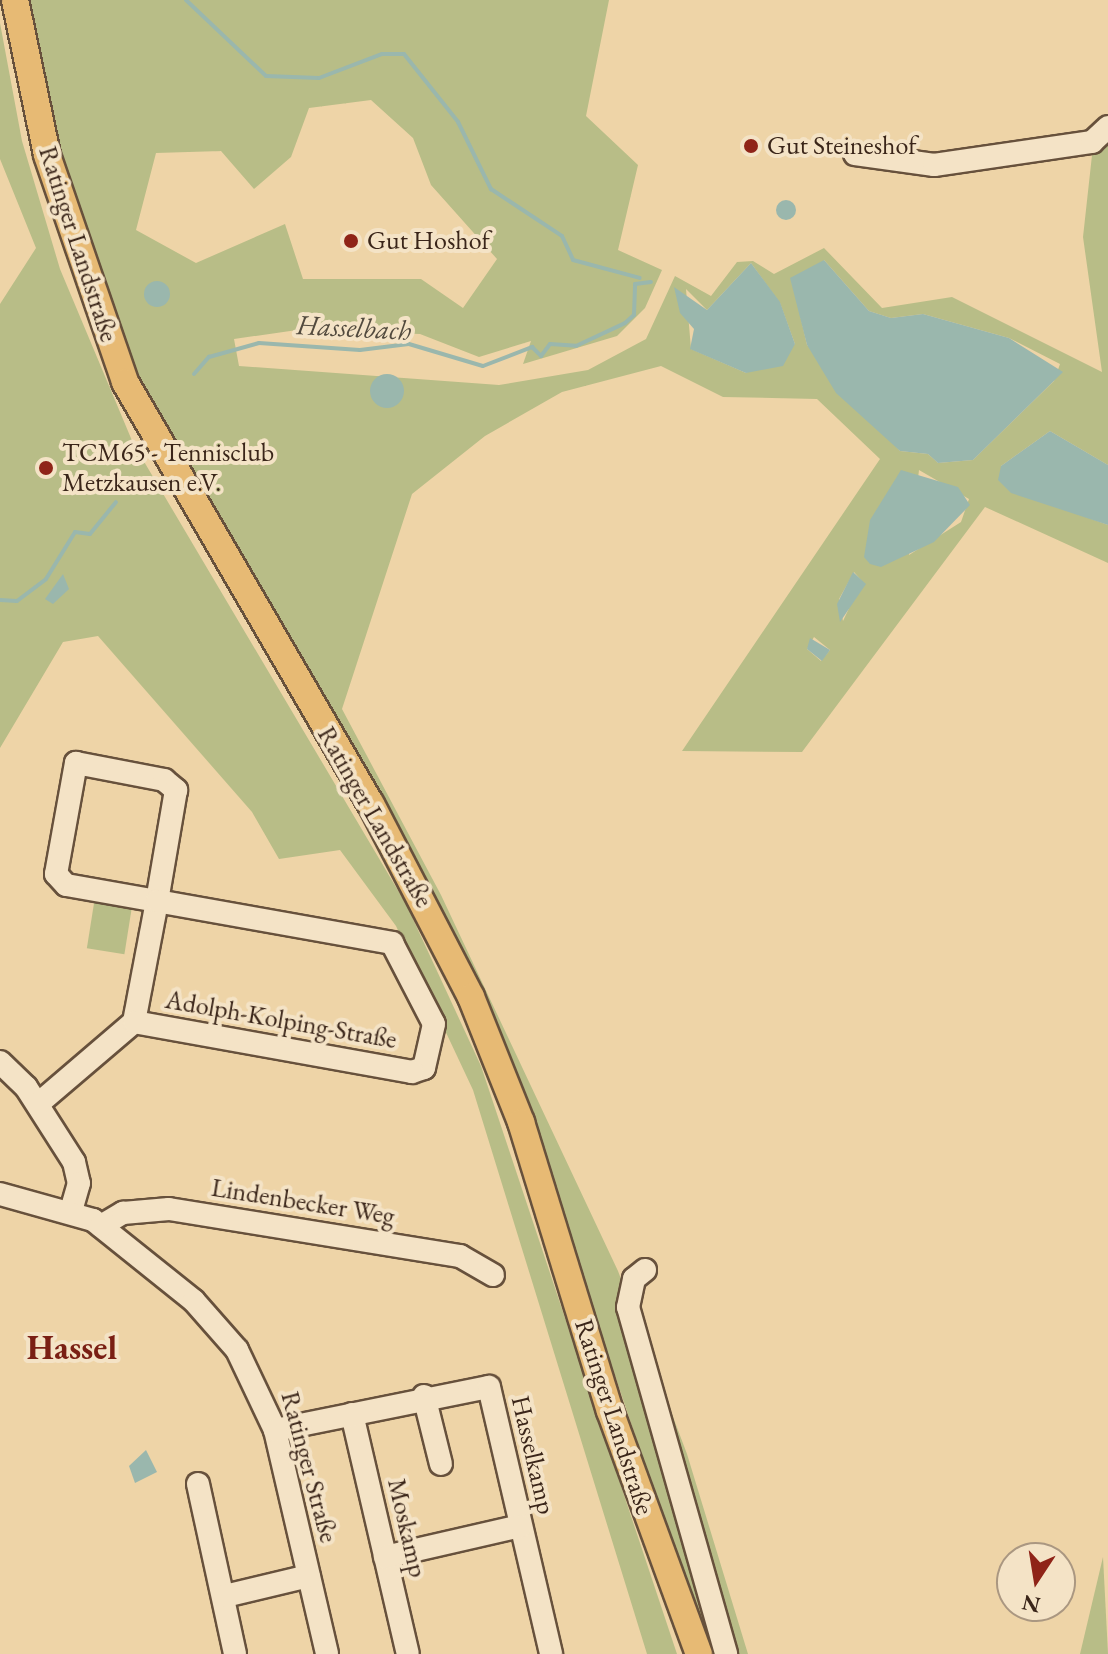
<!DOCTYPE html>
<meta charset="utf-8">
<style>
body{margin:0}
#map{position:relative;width:1108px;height:1654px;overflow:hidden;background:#eed4a7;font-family:"EB Garamond",serif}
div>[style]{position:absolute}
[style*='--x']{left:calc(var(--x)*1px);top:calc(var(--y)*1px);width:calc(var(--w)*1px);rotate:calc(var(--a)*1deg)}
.green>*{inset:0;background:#b8bd87;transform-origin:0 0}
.water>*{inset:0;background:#9ab7ad}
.round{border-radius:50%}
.stream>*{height:4px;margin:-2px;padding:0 2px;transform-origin:2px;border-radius:2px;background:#9ab7ad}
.roads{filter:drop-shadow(2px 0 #67513c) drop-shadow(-2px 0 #67513c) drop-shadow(0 2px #67513c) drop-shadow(0 -2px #67513c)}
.minor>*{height:22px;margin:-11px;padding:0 11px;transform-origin:11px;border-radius:11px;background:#f4e3c6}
.major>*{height:26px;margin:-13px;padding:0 13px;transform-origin:13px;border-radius:13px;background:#e7ba74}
.dots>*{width:22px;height:22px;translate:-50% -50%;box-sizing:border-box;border:4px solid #f4e3c6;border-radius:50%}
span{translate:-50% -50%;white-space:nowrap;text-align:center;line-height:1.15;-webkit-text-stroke:8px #f4e3c6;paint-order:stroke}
.poi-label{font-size:26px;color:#3a2519}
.left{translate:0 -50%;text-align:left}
.street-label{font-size:26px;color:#3a2519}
.water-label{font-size:28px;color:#524a3e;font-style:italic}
.district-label{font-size:34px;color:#7a1f14;font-weight:700}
.north{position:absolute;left:996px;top:1542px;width:80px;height:80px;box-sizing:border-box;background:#f4e3c6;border:2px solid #aa9781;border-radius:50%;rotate:192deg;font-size:22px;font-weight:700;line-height:32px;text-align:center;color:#3a2519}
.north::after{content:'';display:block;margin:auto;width:28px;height:36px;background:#8f2418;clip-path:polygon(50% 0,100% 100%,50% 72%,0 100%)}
</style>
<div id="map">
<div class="green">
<i style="clip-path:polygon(evenodd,30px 0,609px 0,586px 116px,638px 165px,618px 250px,662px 270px,645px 308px,617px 336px,523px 364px,531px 341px,479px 357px,420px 334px,297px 330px,234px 339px,239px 366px,499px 385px,588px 370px,646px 339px,675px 276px,711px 296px,737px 262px,753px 261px,774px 274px,824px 248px,882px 308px,952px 297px,1102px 372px,1083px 237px,1094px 137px,1108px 124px,1108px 465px,1050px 431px,1001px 466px,1042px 501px,1108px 525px,1108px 563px,985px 507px,802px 752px,682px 751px,880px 459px,817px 399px,723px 397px,661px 366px,562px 392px,485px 436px,412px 494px,342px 709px,441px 895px,618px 1271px,687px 1454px,748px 1654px,709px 1654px,533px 1133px,139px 378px,60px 160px,30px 0,371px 100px,413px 138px,431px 185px,497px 259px,463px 308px,421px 279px,303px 279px,285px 224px,196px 263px,136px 230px,156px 153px,221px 151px,254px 189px,291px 157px,309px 108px,371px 100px,30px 0,824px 260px,869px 311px,891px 318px,923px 314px,1009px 338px,1060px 364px,1054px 381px,973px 460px,938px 463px,928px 454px,900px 451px,807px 345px,800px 315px,824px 260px,30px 0,751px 263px,780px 303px,795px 344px,746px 373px,691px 349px,686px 289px,707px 310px,751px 263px,30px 0,919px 470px,969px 499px,961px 522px,909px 555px,919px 470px,30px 0,854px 572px,862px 581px,843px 621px,839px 599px,854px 572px,30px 0,814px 637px,830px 650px,821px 661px,807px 649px,814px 637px)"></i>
<i style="clip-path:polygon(0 23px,22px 141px,60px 269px,133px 443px,406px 904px,481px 1066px,677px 1654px,647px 1654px,473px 1090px,396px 926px,340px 850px,279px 859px,252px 812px,98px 636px,63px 642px,0 748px,0 304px,36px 248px,0 159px)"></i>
<i style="left:95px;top:897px;width:38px;height:52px;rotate:9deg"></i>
<i style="clip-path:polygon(1103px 1557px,1108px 1654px,1080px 1654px)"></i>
</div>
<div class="water">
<i class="round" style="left:776px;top:200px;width:20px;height:20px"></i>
<i style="clip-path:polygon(824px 260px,869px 311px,891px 318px,923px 314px,1009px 338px,1063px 372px,973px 460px,938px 463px,928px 454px,900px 451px,836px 393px,807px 345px,790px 278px)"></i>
<i style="clip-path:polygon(751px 263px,780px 302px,795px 344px,783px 366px,746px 373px,690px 349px,694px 329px,680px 313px,674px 287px,707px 310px)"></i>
<i class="round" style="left:144px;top:281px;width:26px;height:26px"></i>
<i class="round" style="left:370px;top:374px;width:34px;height:34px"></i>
<i style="clip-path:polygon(1050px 431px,1108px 465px,1108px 525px,1011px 493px,998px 480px,1001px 466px)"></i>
<i style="clip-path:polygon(901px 470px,958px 487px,970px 505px,934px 542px,881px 567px,870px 564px,864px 557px,870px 520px)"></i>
<i style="clip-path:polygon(853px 572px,866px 584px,840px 622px,837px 604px)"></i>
<i style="clip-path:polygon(63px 574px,69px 589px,53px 604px,45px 599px)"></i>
<i style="clip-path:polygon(810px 638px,830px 650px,822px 661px,807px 649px)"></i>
<i style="clip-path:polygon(146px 1450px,157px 1472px,135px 1483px,129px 1466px)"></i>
</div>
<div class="stream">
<i style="--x:186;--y:0;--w:110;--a:43.5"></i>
<i style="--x:266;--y:76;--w:53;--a:2.2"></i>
<i style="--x:319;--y:78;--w:67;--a:-20.9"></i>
<i style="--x:382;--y:54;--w:22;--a:0"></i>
<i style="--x:404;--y:54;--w:87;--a:51.5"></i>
<i style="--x:458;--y:122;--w:75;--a:63.8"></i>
<i style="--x:491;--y:189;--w:85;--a:33.5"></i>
<i style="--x:562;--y:236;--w:26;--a:65"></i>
<i style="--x:573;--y:260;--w:69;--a:15"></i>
<i style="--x:194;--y:374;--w:23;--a:-49"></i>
<i style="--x:209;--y:357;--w:52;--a:-15.6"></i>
<i style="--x:259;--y:343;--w:101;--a:4"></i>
<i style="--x:360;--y:350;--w:49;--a:-7"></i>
<i style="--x:409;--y:344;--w:77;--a:16.6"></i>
<i style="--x:483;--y:366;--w:53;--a:-21.2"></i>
<i style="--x:532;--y:347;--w:13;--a:45"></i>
<i style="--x:541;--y:356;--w:15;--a:-53"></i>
<i style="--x:550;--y:344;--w:26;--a:4"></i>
<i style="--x:576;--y:346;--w:54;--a:-25.1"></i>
<i style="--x:625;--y:323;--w:12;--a:-42"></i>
<i style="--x:634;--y:315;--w:31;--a:-88"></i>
<i style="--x:635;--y:284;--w:16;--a:-7"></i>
<i style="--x:0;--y:600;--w:17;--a:3"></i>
<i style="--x:17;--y:601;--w:36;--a:-37"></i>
<i style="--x:46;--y:579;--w:55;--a:-58.3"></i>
<i style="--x:75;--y:532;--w:15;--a:8"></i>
<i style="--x:90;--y:534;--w:41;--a:-50.9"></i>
</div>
<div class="roads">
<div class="minor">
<i style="--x:855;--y:154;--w:80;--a:7.9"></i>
<i style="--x:934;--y:165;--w:160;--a:-8.3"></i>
<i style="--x:1092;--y:142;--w:22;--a:-43"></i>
<i style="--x:76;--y:763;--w:90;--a:10.9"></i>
<i style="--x:164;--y:780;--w:16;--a:40"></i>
<i style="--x:176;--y:790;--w:113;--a:99.7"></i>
<i style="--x:157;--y:901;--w:92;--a:-170"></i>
<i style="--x:66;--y:885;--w:15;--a:-132"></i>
<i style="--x:56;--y:874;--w:113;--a:-79.8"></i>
<i style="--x:0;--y:1062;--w:36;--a:44"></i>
<i style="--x:26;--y:1087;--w:89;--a:57.4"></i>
<i style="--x:74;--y:1162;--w:22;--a:77"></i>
<i style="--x:79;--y:1183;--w:29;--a:106"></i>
<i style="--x:38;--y:1104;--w:126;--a:-40.5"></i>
<i style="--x:134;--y:1022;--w:123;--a:-79.2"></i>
<i style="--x:157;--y:901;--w:239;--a:10.1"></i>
<i style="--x:392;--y:943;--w:91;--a:62.6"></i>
<i style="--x:434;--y:1024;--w:45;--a:102.8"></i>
<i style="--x:424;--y:1068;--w:13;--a:162"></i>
<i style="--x:412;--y:1072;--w:282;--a:-169.8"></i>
<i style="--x:0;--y:1194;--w:97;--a:15.6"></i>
<i style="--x:93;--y:1220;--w:129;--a:38.7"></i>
<i style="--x:194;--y:1301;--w:65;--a:48.7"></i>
<i style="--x:237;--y:1350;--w:89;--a:64.6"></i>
<i style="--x:275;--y:1430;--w:230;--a:76.9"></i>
<i style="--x:101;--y:1226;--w:26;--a:-31"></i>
<i style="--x:123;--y:1213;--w:46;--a:-5"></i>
<i style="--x:169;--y:1209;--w:295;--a:9.2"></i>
<i style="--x:460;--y:1256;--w:38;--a:30"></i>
<i style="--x:645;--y:1270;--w:14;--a:141"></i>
<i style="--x:634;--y:1279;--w:29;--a:102"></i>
<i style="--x:628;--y:1307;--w:361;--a:74.2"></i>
<i style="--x:424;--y:1396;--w:70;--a:76"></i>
<i style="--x:352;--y:1414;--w:246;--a:76.9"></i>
<i style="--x:275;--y:1430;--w:218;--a:-11.4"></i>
<i style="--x:489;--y:1387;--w:274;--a:76.9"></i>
<i style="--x:198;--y:1484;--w:174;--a:77.7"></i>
<i style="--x:385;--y:1557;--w:139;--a:-12.9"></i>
<i style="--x:225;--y:1596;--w:86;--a:-13.4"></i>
</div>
<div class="major">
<i style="--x:15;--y:0;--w:158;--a:78.3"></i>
<i style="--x:47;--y:155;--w:240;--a:71"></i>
<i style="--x:125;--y:382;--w:488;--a:59.8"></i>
<i style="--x:371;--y:804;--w:217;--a:62.6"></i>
<i style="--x:471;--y:997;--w:135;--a:68.2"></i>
<i style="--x:521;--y:1122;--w:302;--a:72.9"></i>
<i style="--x:610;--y:1411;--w:259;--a:69.9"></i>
</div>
</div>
<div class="dots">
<i style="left:751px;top:146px;background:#8f2418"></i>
<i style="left:351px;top:241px;background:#8f2418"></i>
<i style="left:46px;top:468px;background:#8f2418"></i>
</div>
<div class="poi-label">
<span class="left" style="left:767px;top:146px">Gut Steineshof</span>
<span class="left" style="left:367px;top:241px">Gut Hoshof</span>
<span class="left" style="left:62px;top:468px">TCM65 - Tennisclub<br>Metzkausen e.V.</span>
</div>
<div class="street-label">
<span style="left:78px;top:244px;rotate:72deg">Ratinger Landstraße</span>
<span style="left:375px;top:817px;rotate:60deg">Ratinger Landstraße</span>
<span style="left:281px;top:1020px;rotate:10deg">Adolph-Kolping-Straße</span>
<span style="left:303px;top:1202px;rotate:9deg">Lindenbecker Weg</span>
<span style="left:614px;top:1417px;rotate:72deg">Ratinger Landstraße</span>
<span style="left:533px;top:1455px;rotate:77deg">Hasselkamp</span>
<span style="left:309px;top:1467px;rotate:75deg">Ratinger Straße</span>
<span style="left:407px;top:1528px;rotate:77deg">Moskamp</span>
</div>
<div class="water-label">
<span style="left:354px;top:327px;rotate:3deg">Hasselbach</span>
</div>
<div class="district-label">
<span style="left:72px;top:1348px">Hassel</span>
</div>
<div class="north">N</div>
</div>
